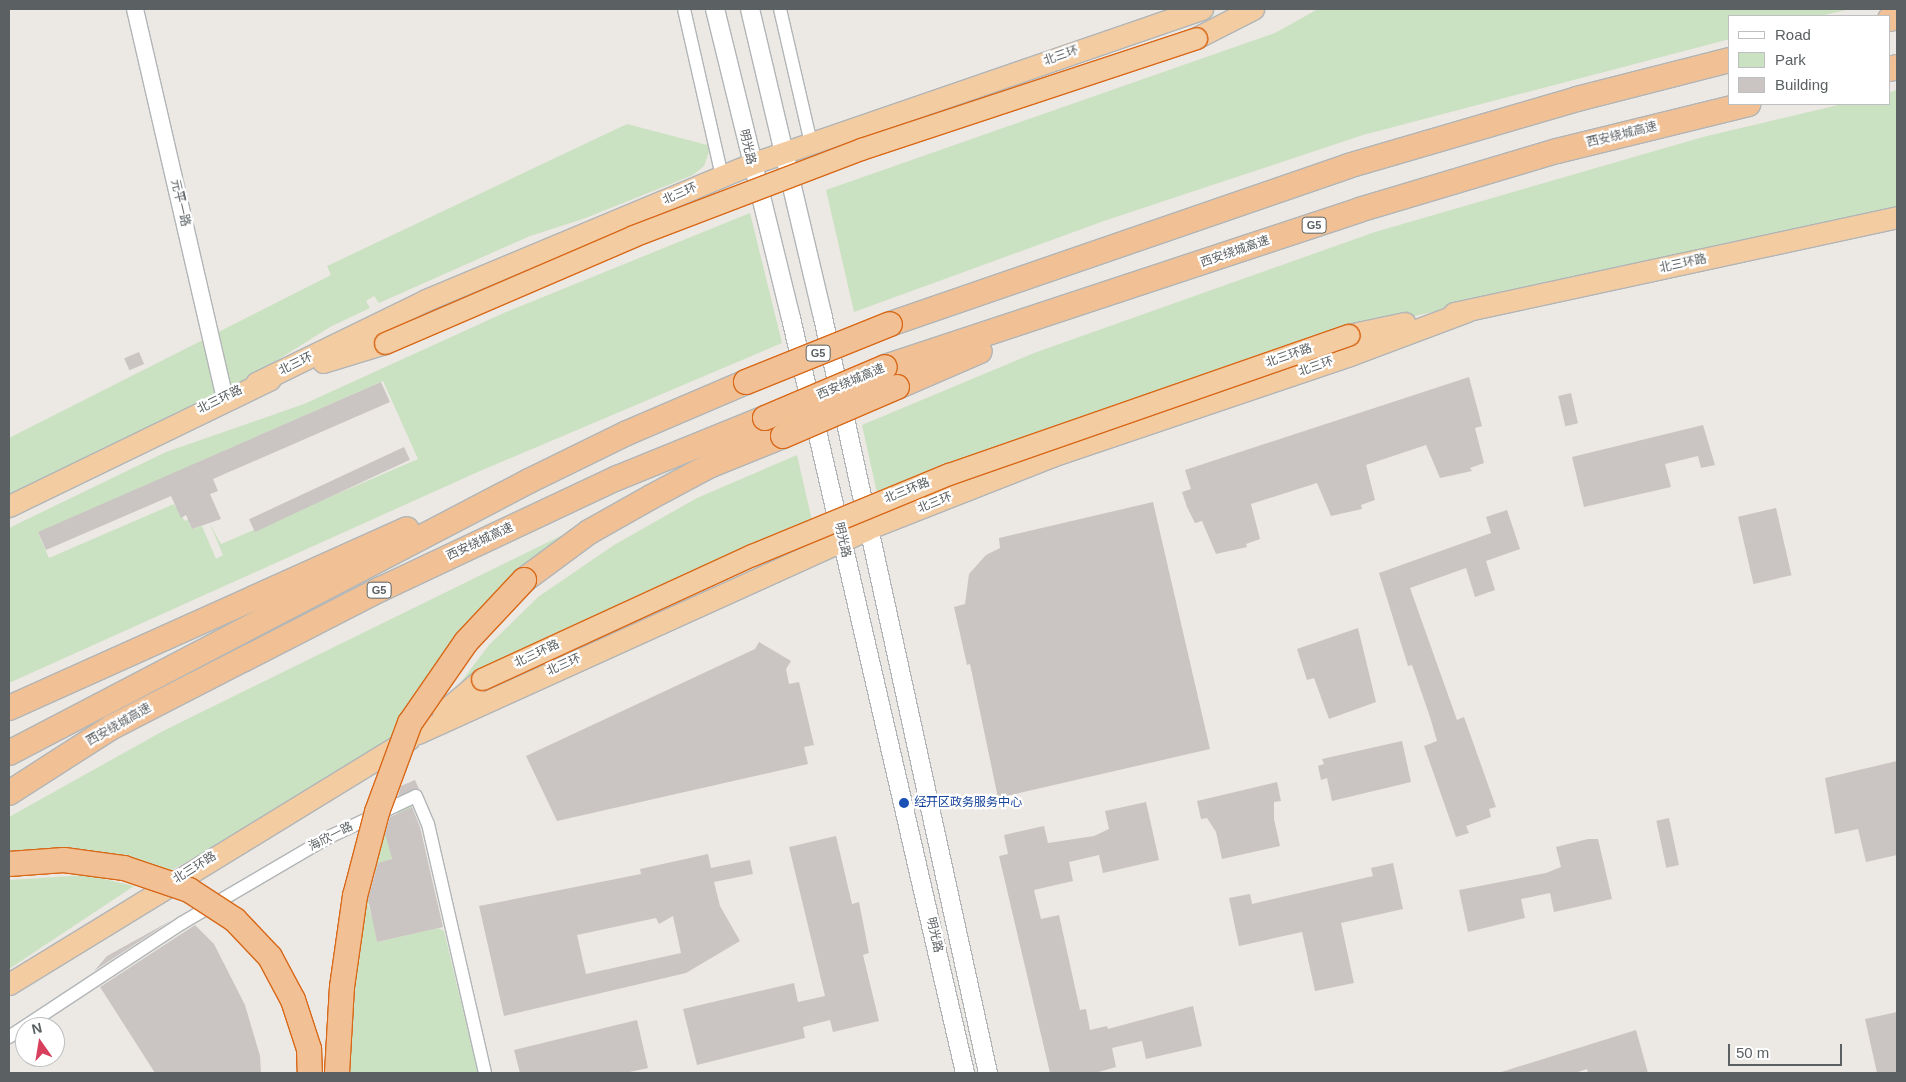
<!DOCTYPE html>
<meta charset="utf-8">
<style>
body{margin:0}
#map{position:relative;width:1906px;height:1082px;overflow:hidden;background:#ece8e3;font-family:Helvetica,"Noto Sans SC",sans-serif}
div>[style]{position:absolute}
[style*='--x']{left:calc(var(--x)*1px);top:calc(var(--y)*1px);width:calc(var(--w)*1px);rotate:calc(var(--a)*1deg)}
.green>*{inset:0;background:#cbe2c2}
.building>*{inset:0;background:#cac5c2;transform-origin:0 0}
.roads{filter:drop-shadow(1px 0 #b1b5b7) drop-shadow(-1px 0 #b1b5b7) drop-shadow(0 1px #b1b5b7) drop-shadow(0 -1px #b1b5b7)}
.minor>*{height:12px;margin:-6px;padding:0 6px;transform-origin:6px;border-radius:6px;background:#fff}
.tertiary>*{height:16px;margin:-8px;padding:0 8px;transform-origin:8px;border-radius:8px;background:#fff}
.secondary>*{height:18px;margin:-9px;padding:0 9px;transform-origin:9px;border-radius:9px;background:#fff}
.trunk>*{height:21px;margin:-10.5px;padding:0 10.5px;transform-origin:10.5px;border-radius:10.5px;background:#f4cca2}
.motorway>*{height:24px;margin:-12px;padding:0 12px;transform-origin:12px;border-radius:12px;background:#f1c195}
.bridges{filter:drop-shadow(1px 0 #d86818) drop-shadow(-1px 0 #d86818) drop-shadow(0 1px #d86818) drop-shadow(0 -1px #d86818)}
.trunk-bridge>*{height:21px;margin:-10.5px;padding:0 10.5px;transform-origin:10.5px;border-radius:10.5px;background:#f4cca2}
.motorway-bridge>*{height:24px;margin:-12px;padding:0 12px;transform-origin:12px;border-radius:12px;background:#f1c195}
.dots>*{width:14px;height:14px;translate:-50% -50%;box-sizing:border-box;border:2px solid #fff;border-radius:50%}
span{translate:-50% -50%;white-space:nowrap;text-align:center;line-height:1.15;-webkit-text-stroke:4.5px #fff;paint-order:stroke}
.shield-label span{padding:1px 4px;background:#fff;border:1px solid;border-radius:4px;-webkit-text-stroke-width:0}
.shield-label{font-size:11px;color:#5b6062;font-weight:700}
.street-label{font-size:12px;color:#5b6062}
.transit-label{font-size:12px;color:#164399}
.left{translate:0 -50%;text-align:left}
.frame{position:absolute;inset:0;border:10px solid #5b6062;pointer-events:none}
.legend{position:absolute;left:1728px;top:15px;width:162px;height:90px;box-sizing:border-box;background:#fff;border:1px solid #bdbfc0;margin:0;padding:6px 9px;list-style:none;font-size:15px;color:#5b6062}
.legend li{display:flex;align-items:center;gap:10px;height:25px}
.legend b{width:25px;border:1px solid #bdbfc0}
.north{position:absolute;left:15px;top:1017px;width:50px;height:50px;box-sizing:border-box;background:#fff;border:1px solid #bdbfc0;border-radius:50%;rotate:347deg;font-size:14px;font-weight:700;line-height:20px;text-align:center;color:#5b6062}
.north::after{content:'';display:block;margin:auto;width:18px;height:22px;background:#d73f5c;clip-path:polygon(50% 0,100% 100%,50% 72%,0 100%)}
.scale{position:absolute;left:1728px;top:1044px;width:114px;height:22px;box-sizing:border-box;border:2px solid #5b6062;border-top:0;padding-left:6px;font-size:15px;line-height:18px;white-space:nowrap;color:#5b6062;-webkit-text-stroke:4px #fff;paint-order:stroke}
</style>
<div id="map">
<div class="green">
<i style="clip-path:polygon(1318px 9px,1851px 9px,1820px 16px,1730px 16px,1730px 39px,1363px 135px,1104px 221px,854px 312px,826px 190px,1275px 33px)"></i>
<i style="clip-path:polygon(1897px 90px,1897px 207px,1510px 301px,1428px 313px,1371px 326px,879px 502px,862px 425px,1034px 353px,1375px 232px,1703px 137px,1842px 104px,1890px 104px,1890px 92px)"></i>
<i style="clip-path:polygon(627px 124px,711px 146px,704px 166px,693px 175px,583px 219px,530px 236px,379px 303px,374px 296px,366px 301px,370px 308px,330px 327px,228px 391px,9px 497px,9px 438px,331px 275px,327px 266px)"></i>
<i style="clip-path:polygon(evenodd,750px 213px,782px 343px,480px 471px,9px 683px,9px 528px,166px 452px,304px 404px,506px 312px,750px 213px,383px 381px,418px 459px,221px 544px,210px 524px,223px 555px,216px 559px,202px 526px,192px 529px,189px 523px,198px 519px,197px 516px,185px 521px,174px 504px,49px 558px,38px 533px,383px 381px)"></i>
<i style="clip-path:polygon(797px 455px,813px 525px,451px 695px,489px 645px,538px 597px,614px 545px,697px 498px)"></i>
<i style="clip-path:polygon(593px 520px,472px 626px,390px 749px,168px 872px,9px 857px,9px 817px,163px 731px)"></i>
<i style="clip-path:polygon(411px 803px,429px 890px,368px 904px,372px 918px,433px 904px,374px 927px,377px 942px,438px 928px,444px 931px,478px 1073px,339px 1073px,366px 894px,380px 891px,373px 863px,381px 817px,398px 883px,413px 880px,396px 808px)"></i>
<i style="clip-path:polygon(87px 875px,134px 886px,9px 969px,9px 880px)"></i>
</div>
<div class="building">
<i style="left:139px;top:352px;width:13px;height:16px;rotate:67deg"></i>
<i style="clip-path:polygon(1469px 377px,1482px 426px,1475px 428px,1484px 463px,1470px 468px,1472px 471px,1440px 478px,1426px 445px,1366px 465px,1375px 500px,1361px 505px,1362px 509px,1331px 516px,1317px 483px,1251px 504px,1260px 539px,1246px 544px,1247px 547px,1216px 554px,1202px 521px,1195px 523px,1187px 507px,1182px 492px,1191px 489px,1185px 470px)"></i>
<i style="clip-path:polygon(381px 382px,390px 402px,213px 479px,218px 491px,210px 494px,221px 519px,192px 529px,186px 515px,181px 518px,171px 496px,46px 550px,38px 532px)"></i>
<i style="left:1571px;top:393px;width:31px;height:13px;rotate:77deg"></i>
<i style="clip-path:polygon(1703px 425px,1715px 465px,1701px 468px,1698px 456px,1665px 464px,1671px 487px,1584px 507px,1572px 457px)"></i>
<i style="left:404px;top:447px;width:14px;height:171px;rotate:65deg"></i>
<i style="clip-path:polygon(1153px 502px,1210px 749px,998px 798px,970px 664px,967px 665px,954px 607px,965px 604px,969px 574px,986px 555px,1000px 548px,999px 538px)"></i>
<i style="left:1776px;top:508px;width:69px;height:39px;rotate:77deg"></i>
<i style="clip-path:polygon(1507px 510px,1520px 549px,1486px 561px,1495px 590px,1475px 597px,1466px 568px,1410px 588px,1457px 720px,1464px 717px,1496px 807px,1489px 809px,1491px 817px,1466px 826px,1469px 833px,1456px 837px,1424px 746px,1437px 741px,1430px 717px,1412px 665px,1408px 666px,1379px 573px,1491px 533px,1486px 517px)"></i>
<i style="clip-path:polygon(1358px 628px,1376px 702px,1329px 719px,1314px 678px,1307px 680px,1297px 649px)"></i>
<i style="clip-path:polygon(759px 642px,791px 661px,786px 669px,789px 684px,799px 682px,814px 745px,804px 747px,808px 764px,557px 821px,526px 756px,755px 649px)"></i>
<i style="clip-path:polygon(1402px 741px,1411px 782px,1332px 801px,1327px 778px,1321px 780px,1318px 766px,1324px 764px,1322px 759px)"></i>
<i style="clip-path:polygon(1897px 761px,1897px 855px,1866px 862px,1858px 829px,1835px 834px,1825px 778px)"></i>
<i style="clip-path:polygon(415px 780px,419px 789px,398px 796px,401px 786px)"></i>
<i style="clip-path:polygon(1277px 782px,1281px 801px,1274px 802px,1274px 819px,1280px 846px,1222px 859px,1216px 832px,1207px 818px,1201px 819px,1197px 801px)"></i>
<i style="clip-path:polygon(1146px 802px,1159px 860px,1103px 873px,1099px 855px,1069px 862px,1073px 881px,1034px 890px,1041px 919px,1059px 915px,1080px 1010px,1086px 1009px,1090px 1030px,1107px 1026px,1108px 1029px,1193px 1006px,1202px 1046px,1146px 1059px,1142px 1041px,1112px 1048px,1116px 1067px,1095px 1073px,1050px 1073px,999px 856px,1008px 854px,1004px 835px,1044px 826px,1048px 843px,1094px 836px,1109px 829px,1105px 811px)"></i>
<i style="clip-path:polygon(412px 807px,420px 827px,443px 927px,377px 942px,368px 899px,378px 863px,392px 859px,385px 834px,390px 817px)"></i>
<i style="left:1669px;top:818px;width:48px;height:13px;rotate:78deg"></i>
<i style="clip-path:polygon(836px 836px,852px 904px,859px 902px,869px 953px,863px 955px,879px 1021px,833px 1032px,830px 1020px,803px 1027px,805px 1038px,697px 1065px,683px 1009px,794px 983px,798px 1002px,825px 996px,789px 847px)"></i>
<i style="clip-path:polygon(1588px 839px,1598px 839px,1612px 899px,1554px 912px,1550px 893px,1521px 899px,1525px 918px,1468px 932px,1459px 890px,1546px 873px,1561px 867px,1556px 847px)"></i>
<i style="clip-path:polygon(evenodd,708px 854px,711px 868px,750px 860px,753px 874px,714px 882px,720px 906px,740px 941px,686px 973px,504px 1016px,479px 906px,641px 874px,640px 869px,708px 854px,673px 916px,681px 953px,586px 974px,577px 935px,656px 918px,659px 924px,673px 916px)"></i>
<i style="clip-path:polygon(1393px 863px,1403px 909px,1341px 923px,1354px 983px,1315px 991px,1302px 932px,1239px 946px,1229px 898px,1250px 894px,1252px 904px,1373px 876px,1371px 868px)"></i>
<i style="clip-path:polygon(172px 920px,94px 971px,107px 956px)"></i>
<i style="clip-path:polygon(195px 925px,214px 944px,245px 1005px,260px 1056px,261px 1073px,155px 1073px,100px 987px)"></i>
<i style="clip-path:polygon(1897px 1012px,1897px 1073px,1877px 1073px,1865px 1019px)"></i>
<i style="clip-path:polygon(637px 1020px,648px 1068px,625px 1073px,520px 1073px,514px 1050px)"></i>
<i style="clip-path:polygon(1636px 1030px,1648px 1073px,1588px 1073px,1587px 1069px,1575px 1073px,1498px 1073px)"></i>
</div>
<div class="roads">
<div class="minor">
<i style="--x:684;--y:9;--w:171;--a:77.2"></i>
<i style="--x:780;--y:9;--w:138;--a:77"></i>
<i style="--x:9;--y:1037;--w:207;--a:-33.4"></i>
<i style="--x:182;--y:923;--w:168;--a:-30.4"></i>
<i style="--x:327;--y:838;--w:98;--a:-25.3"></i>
<i style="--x:416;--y:796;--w:30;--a:67"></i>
<i style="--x:428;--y:824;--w:255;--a:77.1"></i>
</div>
<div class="tertiary">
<i style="--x:135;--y:9;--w:399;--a:77"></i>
</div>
<div class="secondary">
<i style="--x:715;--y:9;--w:318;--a:76.2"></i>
<i style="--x:791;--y:318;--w:775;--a:77.02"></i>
<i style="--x:750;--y:9;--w:312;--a:76.7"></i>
<i style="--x:822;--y:313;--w:778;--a:77.68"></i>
</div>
<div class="trunk">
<i style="--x:1196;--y:38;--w:64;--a:-27"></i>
<i style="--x:1454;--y:313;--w:453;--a:-12.2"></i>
<i style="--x:1348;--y:335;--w:58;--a:-11.9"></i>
<i style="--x:323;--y:362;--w:65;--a:-17"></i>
<i style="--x:256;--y:383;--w:189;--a:-26"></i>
<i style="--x:426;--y:300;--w:352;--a:-22.7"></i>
<i style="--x:751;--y:164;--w:477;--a:-19"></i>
<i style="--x:9;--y:506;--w:290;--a:-25.9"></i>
<i style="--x:443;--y:712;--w:51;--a:-40.2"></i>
<i style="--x:418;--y:733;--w:493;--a:-24.4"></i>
<i style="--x:867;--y:529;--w:199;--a:-21.5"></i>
<i style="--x:1052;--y:456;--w:315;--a:-18.7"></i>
<i style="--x:1350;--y:355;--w:125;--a:-20.6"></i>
<i style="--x:9;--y:984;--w:469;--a:-31.5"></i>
</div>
<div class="motorway">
<i style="--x:1890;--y:19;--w:7;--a:-16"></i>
<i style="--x:1890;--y:69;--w:7;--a:-16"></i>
<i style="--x:890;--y:324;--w:484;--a:-19"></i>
<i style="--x:1348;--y:166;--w:239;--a:-16.3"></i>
<i style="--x:1577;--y:99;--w:158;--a:-14.3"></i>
<i style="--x:885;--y:367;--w:499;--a:-18.3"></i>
<i style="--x:1359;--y:210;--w:207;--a:-16.6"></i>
<i style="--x:1557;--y:151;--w:197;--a:-13.8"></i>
<i style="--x:897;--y:387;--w:90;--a:-23.4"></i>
<i style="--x:524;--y:580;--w:81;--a:-36.4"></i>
<i style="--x:589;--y:532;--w:71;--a:-29.4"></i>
<i style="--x:651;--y:497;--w:68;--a:-28.1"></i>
<i style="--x:711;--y:465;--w:78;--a:-21.9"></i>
<i style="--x:9;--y:708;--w:436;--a:-24.2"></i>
<i style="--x:9;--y:753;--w:587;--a:-27.61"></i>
<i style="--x:529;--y:481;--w:109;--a:-26.1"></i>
<i style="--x:627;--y:433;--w:129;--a:-23.2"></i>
<i style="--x:9;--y:793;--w:122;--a:-32.7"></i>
<i style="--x:112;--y:727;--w:302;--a:-27.2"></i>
<i style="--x:381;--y:589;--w:261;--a:-25.2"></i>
<i style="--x:617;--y:478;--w:160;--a:-22.1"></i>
</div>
</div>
<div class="bridges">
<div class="trunk-bridge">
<i style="--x:385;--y:343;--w:270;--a:-23.3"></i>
<i style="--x:633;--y:236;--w:244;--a:-20.9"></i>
<i style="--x:861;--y:149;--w:353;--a:-18.3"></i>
<i style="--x:482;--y:679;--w:297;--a:-24.7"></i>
<i style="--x:752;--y:555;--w:213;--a:-22.4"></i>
<i style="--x:949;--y:474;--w:423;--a:-19.2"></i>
</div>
<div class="motorway-bridge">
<i style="--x:746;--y:382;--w:155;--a:-21.9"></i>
<i style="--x:765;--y:418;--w:130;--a:-23"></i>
<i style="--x:783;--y:436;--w:124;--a:-23.3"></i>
<i style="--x:9;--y:864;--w:55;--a:-4.2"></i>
<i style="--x:64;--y:860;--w:61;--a:7.6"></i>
<i style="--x:124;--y:868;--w:69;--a:18.7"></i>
<i style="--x:189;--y:890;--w:55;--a:33.1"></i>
<i style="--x:235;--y:920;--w:51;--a:46.6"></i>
<i style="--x:270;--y:957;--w:49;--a:61.9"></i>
<i style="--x:293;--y:1000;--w:52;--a:71.9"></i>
<i style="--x:309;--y:1049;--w:24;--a:88"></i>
<i style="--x:337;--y:1073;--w:86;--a:-86.7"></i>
<i style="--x:342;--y:987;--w:92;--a:-81.9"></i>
<i style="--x:355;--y:896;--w:87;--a:-75.3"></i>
<i style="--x:377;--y:812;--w:95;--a:-69.7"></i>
<i style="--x:410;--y:723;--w:98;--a:-55.3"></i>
<i style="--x:466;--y:642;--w:85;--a:-46.9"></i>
</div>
</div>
<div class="dots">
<i style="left:904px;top:803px;background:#1a4fb4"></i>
</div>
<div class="shield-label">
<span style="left:1314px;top:225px">G5</span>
<span style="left:818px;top:353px">G5</span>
<span style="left:379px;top:590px">G5</span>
</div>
<div class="street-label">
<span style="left:1061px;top:56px;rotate:-19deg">北三环</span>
<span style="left:1622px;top:135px;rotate:-14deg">西安绕城高速</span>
<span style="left:747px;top:147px;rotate:77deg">明光路</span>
<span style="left:680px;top:194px;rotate:-23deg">北三环</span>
<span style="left:180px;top:203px;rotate:77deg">元平一路</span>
<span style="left:1235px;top:252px;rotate:-19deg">西安绕城高速</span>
<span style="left:1683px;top:264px;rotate:-12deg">北三环路</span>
<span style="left:1289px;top:356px;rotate:-19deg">北三环路</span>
<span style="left:296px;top:364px;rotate:-26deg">北三环</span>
<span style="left:1316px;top:367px;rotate:-19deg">北三环</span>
<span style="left:851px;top:382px;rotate:-23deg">西安绕城高速</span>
<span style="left:220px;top:400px;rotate:-26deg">北三环路</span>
<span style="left:907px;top:491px;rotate:-22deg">北三环路</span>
<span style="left:935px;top:503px;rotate:-22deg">北三环</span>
<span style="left:842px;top:540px;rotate:77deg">明光路</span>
<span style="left:480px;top:542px;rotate:-25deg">西安绕城高速</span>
<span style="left:537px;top:654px;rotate:-25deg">北三环路</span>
<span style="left:564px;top:665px;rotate:-24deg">北三环</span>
<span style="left:119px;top:725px;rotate:-30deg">西安绕城高速</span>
<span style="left:331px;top:837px;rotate:-27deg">海欣一路</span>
<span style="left:195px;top:868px;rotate:-32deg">北三环路</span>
<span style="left:934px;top:935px;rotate:77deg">明光路</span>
</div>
<div class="transit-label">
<span class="left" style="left:914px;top:803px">经开区政务服务中心</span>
</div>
<div class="frame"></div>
<ul class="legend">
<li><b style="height:6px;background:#fff"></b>Road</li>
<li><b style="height:14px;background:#cbe2c2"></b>Park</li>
<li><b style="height:14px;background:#cac5c2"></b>Building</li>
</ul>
<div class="north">N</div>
<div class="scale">50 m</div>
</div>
